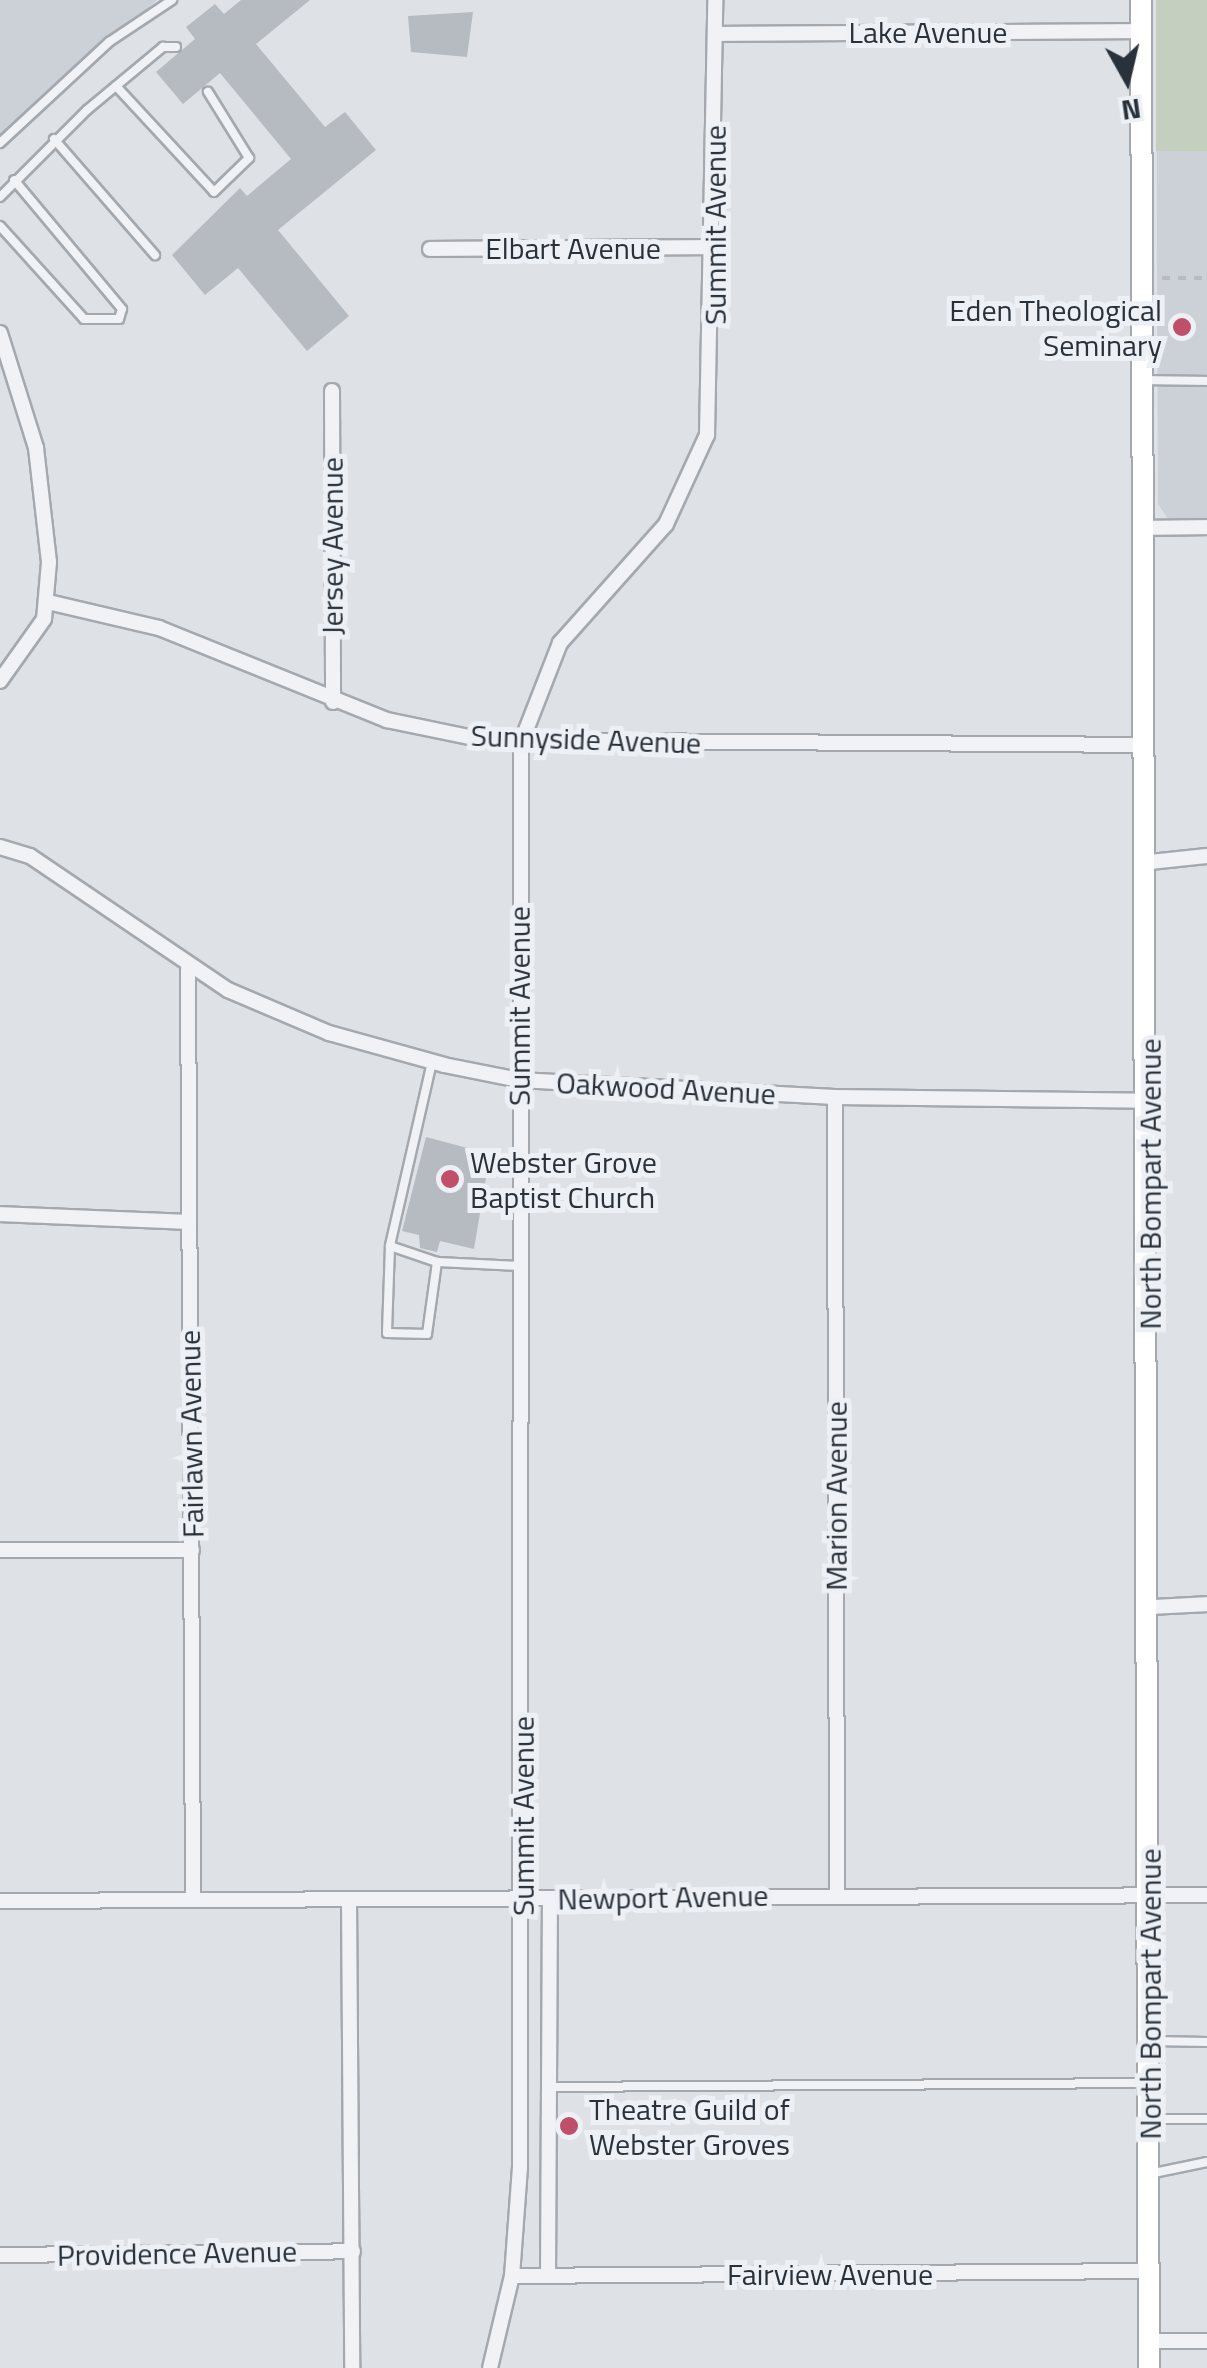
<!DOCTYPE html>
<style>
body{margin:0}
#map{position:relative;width:1207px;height:2368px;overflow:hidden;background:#dee2e6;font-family:"Titillium Web",sans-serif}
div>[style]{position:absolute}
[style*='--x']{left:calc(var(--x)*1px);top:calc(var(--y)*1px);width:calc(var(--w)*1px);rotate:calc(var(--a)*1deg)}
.built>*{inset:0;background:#ccd1d7}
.green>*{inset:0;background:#c5cfc0;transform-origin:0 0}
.building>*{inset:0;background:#b6bbc2}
.path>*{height:4px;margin-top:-2px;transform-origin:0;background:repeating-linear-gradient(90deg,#b8bcc1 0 8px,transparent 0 16px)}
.roads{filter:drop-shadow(2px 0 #a4a9af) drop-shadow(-2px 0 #a4a9af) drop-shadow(0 2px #a4a9af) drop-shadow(0 -2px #a4a9af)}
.lane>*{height:8px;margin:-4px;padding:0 4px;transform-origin:4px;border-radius:4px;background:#f0f2f5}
.street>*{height:14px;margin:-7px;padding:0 7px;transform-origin:7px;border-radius:7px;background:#f0f2f5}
.secondary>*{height:20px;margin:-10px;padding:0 10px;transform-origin:10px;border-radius:10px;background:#fff}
.dots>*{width:28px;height:28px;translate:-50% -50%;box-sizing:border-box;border:5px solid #edf0f4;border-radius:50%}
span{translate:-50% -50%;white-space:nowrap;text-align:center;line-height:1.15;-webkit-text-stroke:10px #edf0f4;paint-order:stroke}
.street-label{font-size:30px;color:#29313b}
.poi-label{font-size:30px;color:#29313b}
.right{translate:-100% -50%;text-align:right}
.left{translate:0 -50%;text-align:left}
.north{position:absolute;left:1077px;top:30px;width:100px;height:100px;-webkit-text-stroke:8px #edf0f4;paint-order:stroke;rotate:172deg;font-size:28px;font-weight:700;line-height:40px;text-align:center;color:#29313b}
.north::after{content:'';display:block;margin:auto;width:35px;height:45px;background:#29313b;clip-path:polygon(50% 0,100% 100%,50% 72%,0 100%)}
</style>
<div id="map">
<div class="built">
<i style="clip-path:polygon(0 0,157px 0,0 137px)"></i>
<i style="clip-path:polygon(1156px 0,1207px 0,1207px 519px,1168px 519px,1158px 504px)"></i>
</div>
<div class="green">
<i style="left:1156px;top:0;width:51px;height:151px"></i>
</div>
<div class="building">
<i style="clip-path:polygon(241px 0,310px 0,256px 44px,325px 127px,345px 112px,376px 150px,278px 230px,349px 316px,307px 351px,238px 268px,205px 295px,172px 255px,240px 188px,247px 196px,291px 159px,220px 73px,183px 104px,156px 72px,195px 39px,186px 27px,215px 4px,224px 14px)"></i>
<i style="clip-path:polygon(473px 12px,467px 57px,411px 52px,408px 16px)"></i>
<i style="clip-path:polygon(426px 1137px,490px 1154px,474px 1249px,440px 1241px,437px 1252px,420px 1248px,419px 1235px,402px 1231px)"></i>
</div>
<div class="path">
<i style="--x:1162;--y:278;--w:45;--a:0"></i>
</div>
<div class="roads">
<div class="lane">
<i style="--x:116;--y:86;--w:144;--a:47.2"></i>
<i style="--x:214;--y:192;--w:49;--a:-44.2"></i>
<i style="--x:249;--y:158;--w:78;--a:-121.8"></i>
<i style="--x:54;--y:139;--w:154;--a:49"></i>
<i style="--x:0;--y:143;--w:149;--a:-42.8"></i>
<i style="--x:109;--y:42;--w:76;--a:-33.7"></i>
<i style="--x:0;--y:197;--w:123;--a:-45"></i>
<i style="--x:87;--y:110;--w:99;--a:-39.7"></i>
<i style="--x:163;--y:47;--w:13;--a:0"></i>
<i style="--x:0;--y:226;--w:125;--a:47.9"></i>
<i style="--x:84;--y:319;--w:35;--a:0"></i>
<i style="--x:119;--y:319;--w:10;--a:-73"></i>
<i style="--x:122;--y:309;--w:168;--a:-129.9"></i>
<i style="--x:1143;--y:380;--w:64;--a:0.9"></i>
<i style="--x:432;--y:1062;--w:189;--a:102.9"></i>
<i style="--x:390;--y:1246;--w:87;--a:92"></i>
<i style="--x:387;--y:1333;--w:40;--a:1.4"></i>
<i style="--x:427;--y:1334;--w:73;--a:-82.1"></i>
<i style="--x:390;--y:1246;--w:50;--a:18.8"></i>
<i style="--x:437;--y:1262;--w:83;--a:2.8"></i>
<i style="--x:1152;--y:2041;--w:55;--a:1"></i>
<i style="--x:549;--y:2087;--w:596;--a:-0.38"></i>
<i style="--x:1149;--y:2119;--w:58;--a:0"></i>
<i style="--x:1149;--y:2174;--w:59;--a:-11.7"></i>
</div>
<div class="street">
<i style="--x:715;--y:34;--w:426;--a:-0.4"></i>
<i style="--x:430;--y:249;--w:285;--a:-0.4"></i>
<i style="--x:0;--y:333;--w:121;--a:72.6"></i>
<i style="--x:36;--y:448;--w:115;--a:83.5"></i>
<i style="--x:49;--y:562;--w:57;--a:95"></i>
<i style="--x:44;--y:619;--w:76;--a:125.4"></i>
<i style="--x:332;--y:391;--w:311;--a:89.8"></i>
<i style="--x:1143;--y:528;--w:64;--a:-0.9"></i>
<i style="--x:48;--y:602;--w:114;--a:13.2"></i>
<i style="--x:159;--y:628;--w:246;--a:22"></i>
<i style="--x:387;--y:720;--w:99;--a:11.7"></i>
<i style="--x:484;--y:740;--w:662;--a:0.43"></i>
<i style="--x:0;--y:847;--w:31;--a:17"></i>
<i style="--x:30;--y:856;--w:239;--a:34.1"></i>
<i style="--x:228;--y:990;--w:110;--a:23.1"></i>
<i style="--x:329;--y:1033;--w:119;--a:15.5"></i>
<i style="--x:444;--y:1065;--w:76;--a:11.3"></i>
<i style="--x:519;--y:1080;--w:316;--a:3.1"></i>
<i style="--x:835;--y:1097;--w:314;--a:0.7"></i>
<i style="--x:1150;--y:862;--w:57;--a:-6"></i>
<i style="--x:188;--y:969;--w:930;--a:89.69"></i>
<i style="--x:835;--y:1097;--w:798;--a:89.86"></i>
<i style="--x:0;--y:1214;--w:189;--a:2.4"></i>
<i style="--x:0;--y:1550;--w:192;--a:0"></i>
<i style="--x:1152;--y:1607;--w:55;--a:-3.1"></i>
<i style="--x:349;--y:1899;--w:469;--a:89.6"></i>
<i style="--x:0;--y:1901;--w:1207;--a:-0.28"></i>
<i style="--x:0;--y:2255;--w:353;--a:-0.6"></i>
<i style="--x:512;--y:2276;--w:636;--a:-0.45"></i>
<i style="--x:548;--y:2276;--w:378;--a:-89.7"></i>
<i style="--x:1149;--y:2341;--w:58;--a:0"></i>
<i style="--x:490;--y:2368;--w:95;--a:-76.6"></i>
<i style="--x:512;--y:2276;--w:108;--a:-85.8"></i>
<i style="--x:520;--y:2168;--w:1425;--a:-89.96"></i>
<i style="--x:521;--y:743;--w:107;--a:-68.7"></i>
<i style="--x:560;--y:643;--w:159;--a:-48.3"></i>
<i style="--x:666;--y:524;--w:98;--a:-65.3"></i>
<i style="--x:707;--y:435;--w:435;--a:-88.9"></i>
</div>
<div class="secondary">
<i style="--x:1141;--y:0;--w:2368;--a:89.81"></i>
</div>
</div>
<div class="dots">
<i style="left:1182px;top:327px;background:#bf4f6a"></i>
<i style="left:450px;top:1179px;background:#bf4f6a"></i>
<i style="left:569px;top:2126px;background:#bf4f6a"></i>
</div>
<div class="street-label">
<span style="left:928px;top:32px">Lake Avenue</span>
<span style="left:715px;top:225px;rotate:-90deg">Summit Avenue</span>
<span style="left:573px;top:248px">Elbart Avenue</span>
<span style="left:332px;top:546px;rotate:-90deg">Jersey Avenue</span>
<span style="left:586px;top:739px;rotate:2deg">Sunnyside Avenue</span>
<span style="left:519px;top:1006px;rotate:-90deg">Summit Avenue</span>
<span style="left:666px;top:1088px;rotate:3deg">Oakwood Avenue</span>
<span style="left:1150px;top:1184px;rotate:-90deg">North Bompart Avenue</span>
<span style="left:191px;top:1434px;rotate:-91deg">Fairlawn Avenue</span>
<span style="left:836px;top:1496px;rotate:-90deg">Marion Avenue</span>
<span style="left:523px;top:1816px;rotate:-90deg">Summit Avenue</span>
<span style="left:663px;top:1897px;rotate:-1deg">Newport Avenue</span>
<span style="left:1150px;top:1994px;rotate:-90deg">North Bompart Avenue</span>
<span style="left:177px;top:2253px;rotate:-1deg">Providence Avenue</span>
<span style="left:830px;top:2274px">Fairview Avenue</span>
</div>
<div class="poi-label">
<span class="right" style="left:1162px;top:327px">Eden Theological<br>Seminary</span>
<span class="left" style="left:470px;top:1179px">Webster Grove<br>Baptist Church</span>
<span class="left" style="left:589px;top:2126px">Theatre Guild of<br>Webster Groves</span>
</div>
<div class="north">N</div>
</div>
